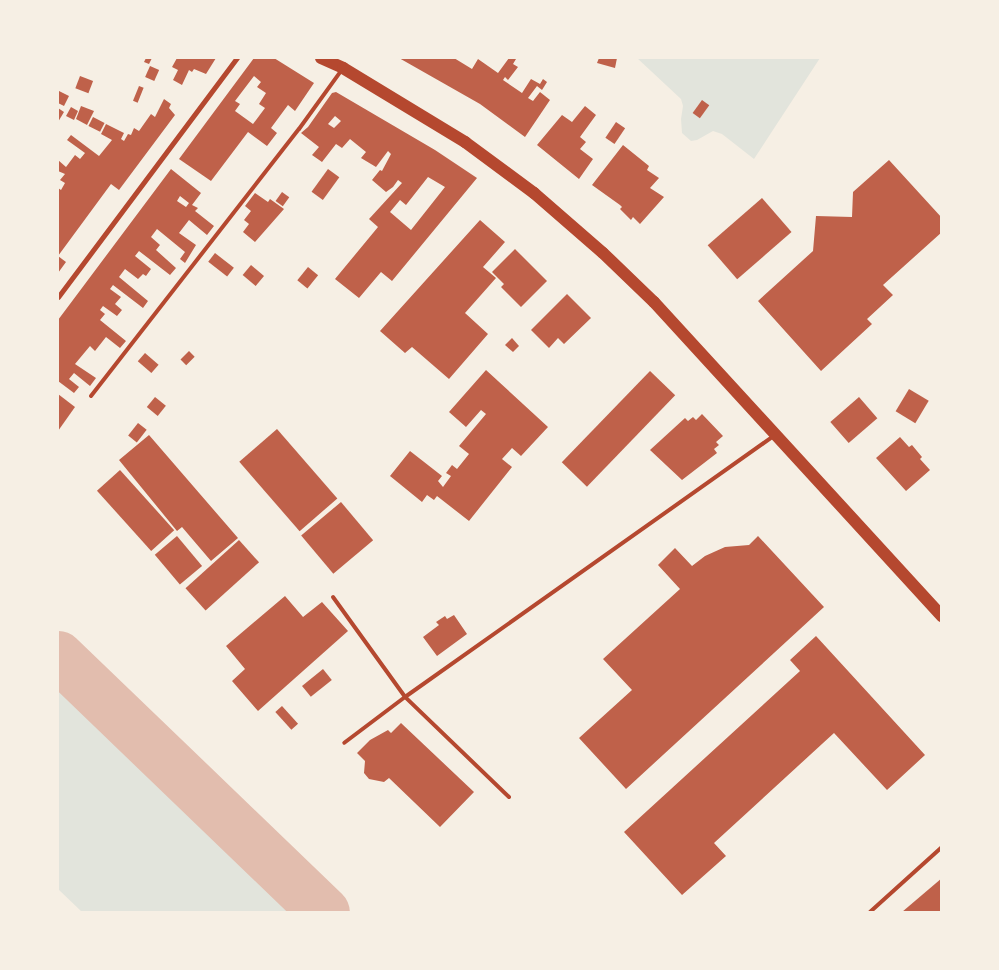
<!DOCTYPE html>
<style>
body{margin:0}
#map{position:relative;width:999px;height:970px;overflow:hidden;background:#f6efe4;font-family:Manrope,sans-serif}
div>[style]{position:absolute}
[style*='--x']{left:calc(var(--x)*1px);top:calc(var(--y)*1px);width:calc(var(--w)*1px);rotate:calc(var(--a)*1deg)}
.green>*{inset:0;background:#e2e4dc}
.taxiway>*{height:51px;margin:-25.5px;padding:0 25.5px;transform-origin:25.5px;border-radius:25.5px;background:#e2bdae}
.building>*{inset:0;background:#bf614a;transform-origin:0 0}
.service>*{height:4px;margin:-2px;padding:0 2px;transform-origin:2px;border-radius:2px;background:#b5482f}
.minor>*{height:5px;margin:-2.5px;padding:0 2.5px;transform-origin:2.5px;border-radius:2.5px;background:#b5482f}
.primary>*{height:12px;margin:-6px;padding:0 6px;transform-origin:6px;border-radius:6px;background:#b5482f}
span{translate:-50% -50%;white-space:nowrap;text-align:center;line-height:1.15;-webkit-text-stroke:4px #f6efe4;paint-order:stroke}
.frame{position:absolute;inset:0;border:59px solid #f6efe4;pointer-events:none}
</style>
<div id="map">
<div class="green">
<i style="clip-path:polygon(637px 58px,820px 58px,754px 159px,722px 134px,713px 131px,697px 140px,691px 141px,682px 133px,681px 119px,683px 106px,681px 99px)"></i>
<i style="clip-path:polygon(58px 678px,301px 912px,82px 912px,58px 889px)"></i>
</div>
<div class="taxiway">
<i style="--x:58;--y:656;--w:369;--a:43.9"></i>
</div>
<div class="building">
<i style="clip-path:polygon(146px 58px,152px 58px,149px 64px,144px 62px)"></i>
<i style="clip-path:polygon(177px 58px,216px 58px,206px 74px,194px 69px,192px 72px,189px 70px,182px 85px,173px 80px,178px 70px,172px 67px)"></i>
<i style="clip-path:polygon(evenodd,254px 58px,274px 58px,314px 83px,295px 111px,288px 105px,271px 128px,277px 133px,267px 146px,248px 132px,211px 181px,179px 159px,254px 58px,254px 76px,261px 82px,257px 87px,266px 93px,259px 104px,265px 108px,253px 124px,235px 111px,240px 104px,235px 101px,254px 76px)"></i>
<i style="clip-path:polygon(399px 58px,454px 58px,472px 69px,478px 59px,498px 73px,509px 58px,514px 58px,516px 59px,513px 64px,518px 67px,508px 80px,505px 77px,503px 80px,522px 93px,531px 79px,540px 84px,543px 79px,547px 82px,542px 90px,537px 86px,528px 98px,533px 101px,540px 92px,550px 100px,525px 137px,480px 104px)"></i>
<i style="clip-path:polygon(599px 58px,617px 58px,615px 68px,597px 63px)"></i>
<i style="left:150px;top:66px;width:10px;height:12px;rotate:24deg"></i>
<i style="left:80px;top:76px;width:14px;height:13px;rotate:21deg"></i>
<i style="left:139px;top:86px;width:5px;height:16px;rotate:22deg"></i>
<i style="clip-path:polygon(59px 91px,69px 96px,64px 106px,58px 103px)"></i>
<i style="clip-path:polygon(evenodd,336px 92px,435px 150px,477px 178px,392px 281px,381px 272px,359px 298px,335px 279px,378px 227px,369px 219px,402px 183px,398px 180px,393px 187px,386px 192px,372px 180px,380px 170px,382px 171px,391px 154px,388px 151px,376px 167px,361px 158px,366px 152px,350px 139px,342px 148px,336px 144px,322px 162px,312px 155px,319px 147px,301px 133px,308px 127px,332px 93px,336px 92px,335px 116px,341px 121px,334px 128px,328px 124px,335px 116px,336px 92px,428px 177px,445px 187px,411px 230px,390px 212px,400px 200px,406px 205px,428px 177px)"></i>
<i style="clip-path:polygon(164px 99px,171px 104px,169px 108px,175px 115px,119px 190px,111px 184px,58px 256px,66px 262px,58px 273px,58px 188px,61px 190px,65px 183px,60px 180px,65px 174px,58px 171px,58px 160px,66px 167px,75px 155px,80px 159px,85px 153px,67px 140px,71px 135px,99px 156px,112px 140px,101px 134px,106px 124px,124px 133px,121px 139px,124px 141px,128px 134px,131px 135px,134px 128px,139px 131px,151px 114px,155px 117px)"></i>
<i style="left:702px;top:100px;width:9px;height:16px;rotate:36deg"></i>
<i style="clip-path:polygon(81px 106px,94px 111px,87px 125px,76px 119px)"></i>
<i style="clip-path:polygon(585px 106px,596px 115px,580px 137px,586px 142px,580px 149px,593px 159px,579px 179px,537px 145px,562px 115px,572px 122px)"></i>
<i style="clip-path:polygon(71px 107px,78px 111px,74px 120px,66px 116px)"></i>
<i style="clip-path:polygon(58px 108px,64px 112px,58px 122px)"></i>
<i style="left:93px;top:117px;width:13px;height:10px;rotate:27deg"></i>
<i style="left:616px;top:122px;width:11px;height:19px;rotate:34deg"></i>
<i style="clip-path:polygon(623px 145px,649px 166px,647px 170px,659px 178px,650px 188px,664px 197px,640px 224px,633px 217px,631px 220px,620px 209px,622px 207px,620px 205px,592px 185px)"></i>
<i style="clip-path:polygon(889px 160px,942px 218px,942px 232px,883px 285px,893px 295px,867px 319px,872px 324px,821px 371px,758px 301px,813px 251px,816px 216px,852px 217px,853px 192px)"></i>
<i style="clip-path:polygon(evenodd,171px 169px,201px 193px,192px 205px,198px 208px,195px 211px,214px 226px,207px 235px,189px 220px,179px 233px,196px 245px,185px 263px,180px 259px,185px 252px,157px 229px,151px 237px,160px 245px,156px 250px,176px 268px,170px 275px,139px 251px,135px 256px,151px 269px,146px 276px,143px 274px,138px 279px,125px 269px,119px 277px,148px 301px,143px 308px,113px 285px,110px 289px,121px 297px,115px 304px,122px 310px,117px 316px,103px 306px,100px 310px,105px 314px,100px 320px,126px 341px,120px 348px,106px 337px,95px 351px,90px 346px,75px 364px,96px 378px,90px 386px,74px 373px,69px 379px,79px 387px,74px 393px,58px 381px,58px 320px,171px 169px,180px 196px,189px 203px,186px 207px,177px 201px,180px 196px)"></i>
<i style="left:328px;top:169px;width:14px;height:28px;rotate:36deg"></i>
<i style="left:282px;top:192px;width:9px;height:11px;rotate:36deg"></i>
<i style="clip-path:polygon(255px 193px,268px 202px,270px 199px,284px 209px,255px 242px,243px 232px,249px 224px,244px 220px,251px 211px,245px 206px)"></i>
<i style="left:762px;top:198px;width:45px;height:72px;rotate:49deg"></i>
<i style="clip-path:polygon(480px 220px,505px 242px,483px 267px,496px 278px,465px 313px,488px 334px,449px 379px,412px 347px,405px 353px,380px 331px)"></i>
<i style="clip-path:polygon(515px 249px,547px 281px,521px 307px,501px 287px,504px 284px,492px 272px)"></i>
<i style="left:215px;top:253px;width:24px;height:11px;rotate:38deg"></i>
<i style="left:251px;top:265px;width:17px;height:13px;rotate:40deg"></i>
<i style="left:308px;top:267px;width:13px;height:17px;rotate:39deg"></i>
<i style="clip-path:polygon(567px 294px,591px 318px,564px 344px,558px 338px,549px 348px,531px 330px)"></i>
<i style="clip-path:polygon(512px 338px,519px 346px,513px 352px,505px 345px)"></i>
<i style="left:189px;top:351px;width:8px;height:12px;rotate:45deg"></i>
<i style="left:145px;top:353px;width:18px;height:11px;rotate:41deg"></i>
<i style="clip-path:polygon(486px 370px,548px 427px,521px 456px,512px 448px,502px 459px,512px 467px,469px 521px,437px 496px,434px 500px,427px 495px,422px 502px,390px 476px,410px 451px,442px 476px,438px 481px,443px 487px,451px 476px,446px 473px,452px 465px,457px 469px,469px 454px,459px 446px,486px 414px,481px 410px,466px 427px,449px 412px)"></i>
<i style="left:650px;top:371px;width:35px;height:127px;rotate:44deg"></i>
<i style="left:909px;top:389px;width:23px;height:26px;rotate:31deg"></i>
<i style="clip-path:polygon(58px 394px,75px 407px,58px 431px)"></i>
<i style="left:155px;top:397px;width:14px;height:13px;rotate:39deg"></i>
<i style="left:859px;top:397px;width:28px;height:38px;rotate:49deg"></i>
<i style="clip-path:polygon(702px 414px,723px 436px,716px 442px,719px 445px,714px 449px,717px 453px,682px 480px,650px 450px,685px 418px,688px 421px,693px 417px,696px 420px)"></i>
<i style="left:138px;top:423px;width:11px;height:16px;rotate:38deg"></i>
<i style="left:277px;top:429px;width:92px;height:50px;rotate:49deg"></i>
<i style="clip-path:polygon(149px 435px,238px 538px,211px 561px,182px 527px,177px 531px,119px 460px)"></i>
<i style="clip-path:polygon(900px 437px,909px 447px,912px 445px,922px 457px,920px 459px,930px 470px,906px 491px,876px 458px)"></i>
<i style="left:120px;top:470px;width:81px;height:31px;rotate:48deg"></i>
<i style="left:341px;top:502px;width:50px;height:52px;rotate:50deg"></i>
<i style="left:177px;top:536px;width:39px;height:29px;rotate:50deg"></i>
<i style="clip-path:polygon(758px 536px,824px 607px,626px 789px,579px 738px,632px 690px,603px 659px,680px 589px,658px 565px,675px 548px,692px 566px,705px 556px,725px 547px,749px 545px)"></i>
<i style="left:239px;top:540px;width:30px;height:72px;rotate:48deg"></i>
<i style="clip-path:polygon(285px 596px,303px 617px,322px 602px,348px 631px,258px 711px,232px 681px,245px 669px,226px 646px)"></i>
<i style="clip-path:polygon(454px 615px,467px 634px,437px 656px,423px 637px,439px 625px,436px 622px,445px 616px,447px 619px)"></i>
<i style="clip-path:polygon(816px 636px,925px 755px,887px 790px,834px 733px,714px 843px,726px 856px,682px 895px,624px 832px,800px 671px,790px 660px)"></i>
<i style="left:323px;top:669px;width:14px;height:27px;rotate:51deg"></i>
<i style="left:282px;top:706px;width:24px;height:9px;rotate:48deg"></i>
<i style="clip-path:polygon(401px 723px,474px 792px,440px 827px,389px 778px,384px 782px,369px 779px,364px 773px,365px 761px,357px 753px,370px 740px,388px 730px,391px 733px)"></i>
<i style="clip-path:polygon(942px 878px,942px 912px,902px 912px)"></i>
</div>
<div class="service">
<i style="--x:91;--y:396;--w:338;--a:-52.1"></i>
<i style="--x:299;--y:129;--w:72;--a:-54.1"></i>
<i style="--x:333;--y:597;--w:123;--a:54.2"></i>
<i style="--x:405;--y:697;--w:76;--a:143"></i>
<i style="--x:509;--y:797;--w:144;--a:-136.1"></i>
<i style="--x:405;--y:697;--w:451;--a:-35.3"></i>
<i style="--x:870;--y:912;--w:97;--a:-42.1"></i>
</div>
<div class="minor">
<i style="--x:58;--y:297;--w:299;--a:-53.2"></i>
</div>
<div class="primary">
<i style="--x:321;--y:58;--w:24;--a:24"></i>
<i style="--x:343;--y:68;--w:143;--a:31.2"></i>
<i style="--x:465;--y:142;--w:86;--a:36.5"></i>
<i style="--x:534;--y:193;--w:91;--a:41"></i>
<i style="--x:603;--y:253;--w:71;--a:43.9"></i>
<i style="--x:654;--y:302;--w:426;--a:47.5"></i>
</div>
<div class="frame"></div>
</div>
